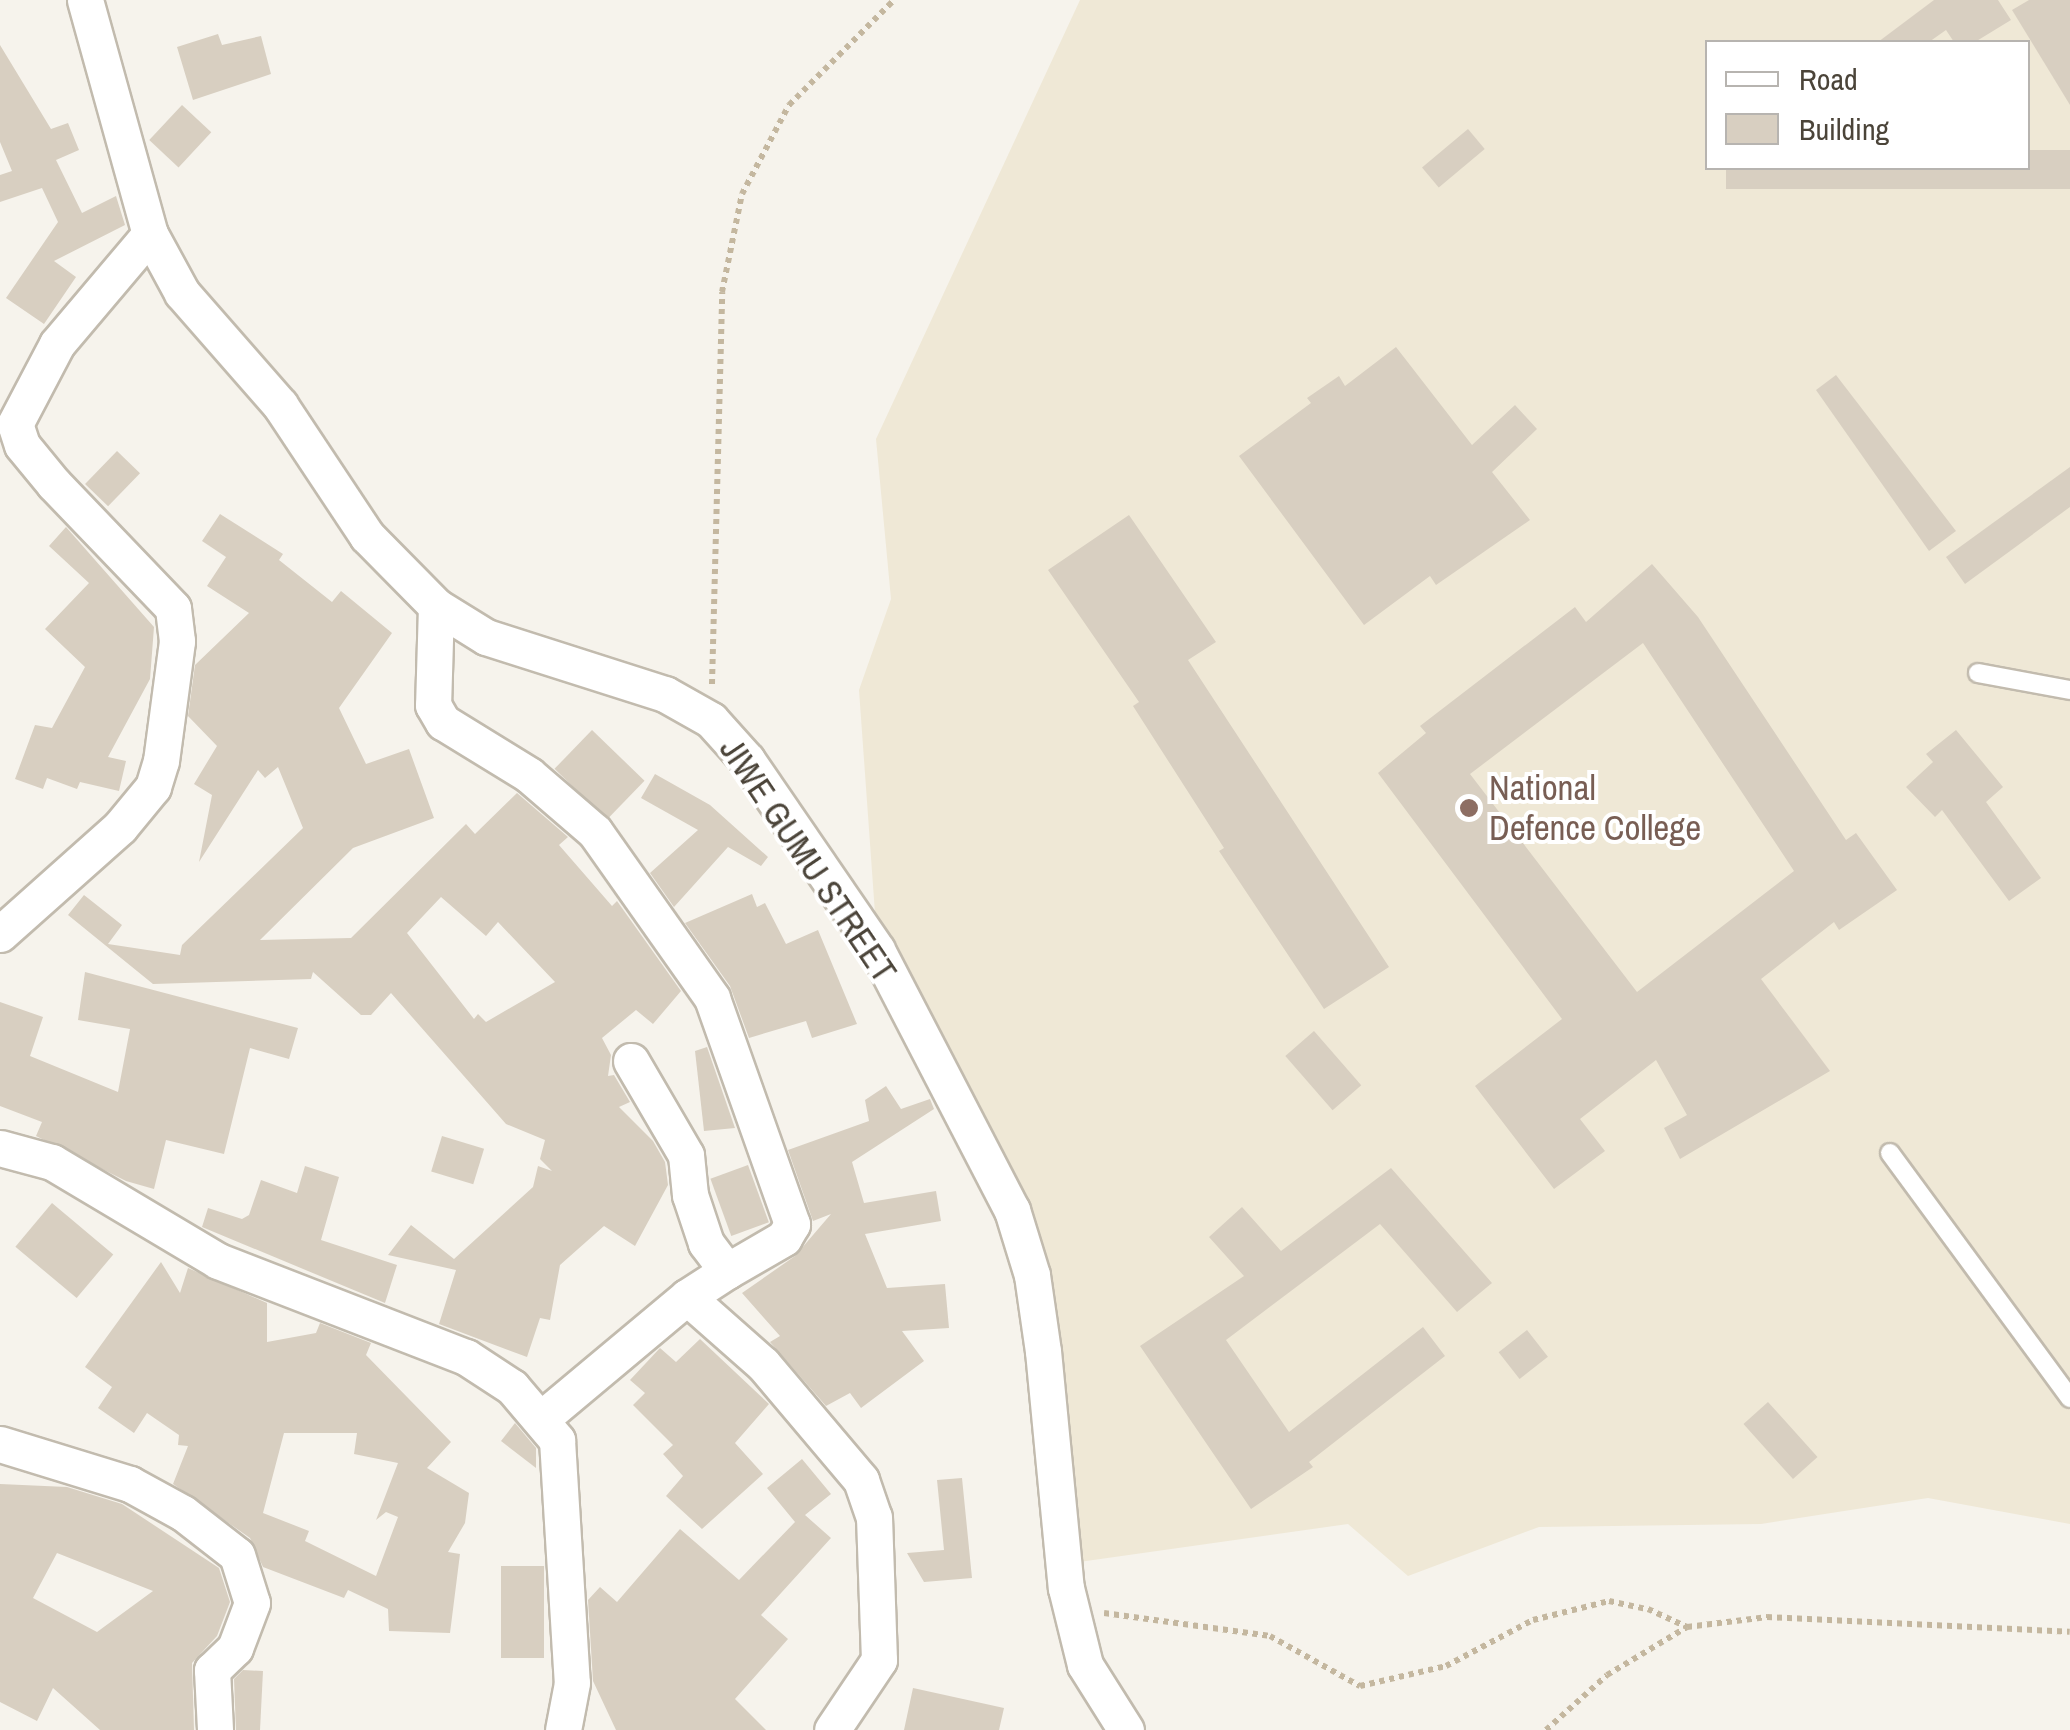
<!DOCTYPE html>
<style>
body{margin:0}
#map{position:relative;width:2070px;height:1730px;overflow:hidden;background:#f6f3ec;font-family:"Archivo Narrow",sans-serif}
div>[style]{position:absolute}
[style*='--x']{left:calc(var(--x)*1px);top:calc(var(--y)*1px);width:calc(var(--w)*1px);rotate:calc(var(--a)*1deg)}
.education>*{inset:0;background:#efe8d6}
.building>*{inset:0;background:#d8cfc1;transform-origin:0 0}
.path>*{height:6px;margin-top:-3px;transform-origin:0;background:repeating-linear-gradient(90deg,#c4b79f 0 5px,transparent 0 10px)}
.roads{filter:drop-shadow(2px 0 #c2bbae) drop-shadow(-2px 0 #c2bbae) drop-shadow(0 2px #c2bbae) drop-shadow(0 -2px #c2bbae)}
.service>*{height:18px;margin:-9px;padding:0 9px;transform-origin:9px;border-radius:9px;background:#fff}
.minor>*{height:35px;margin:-17.5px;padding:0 17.5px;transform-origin:17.5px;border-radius:17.5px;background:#fff}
.dots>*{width:28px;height:28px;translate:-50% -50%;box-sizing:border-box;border:5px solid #fff;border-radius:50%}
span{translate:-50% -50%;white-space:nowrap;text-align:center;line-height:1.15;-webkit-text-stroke:8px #fff;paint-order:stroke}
.education-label{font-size:35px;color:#785e54}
.left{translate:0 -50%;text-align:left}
.street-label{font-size:35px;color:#4b4439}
.legend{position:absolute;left:1705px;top:40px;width:325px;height:130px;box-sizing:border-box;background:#fff;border:2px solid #b7b4b0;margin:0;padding:12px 18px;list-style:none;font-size:30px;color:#4b4439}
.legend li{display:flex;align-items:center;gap:20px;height:50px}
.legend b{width:50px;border:2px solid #b7b4b0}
</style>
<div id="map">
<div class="education">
<i style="clip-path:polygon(evenodd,1080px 0,2070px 0,2070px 1524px,1928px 1498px,1761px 1524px,1539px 1527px,1408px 1576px,1348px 1524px,1065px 1564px,1010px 1186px,876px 927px,859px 690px,891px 599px,876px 439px,1080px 0,1708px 42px,2028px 42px,2028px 168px,1708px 168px,1708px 42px)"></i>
</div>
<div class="building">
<i style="clip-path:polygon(1934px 0,1998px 0,2011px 20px,1975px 42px,1954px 42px,1946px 30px,1929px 42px,1878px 42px)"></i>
<i style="clip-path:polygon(2029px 0,2070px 0,2070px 105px,2012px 10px)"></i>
<i style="clip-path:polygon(218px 34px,222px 45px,261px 36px,271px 74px,193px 100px,177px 47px)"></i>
<i style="clip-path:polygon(0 45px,51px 129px,68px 123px,79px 150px,56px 160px,82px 213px,116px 196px,125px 225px,54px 261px,76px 277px,44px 324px,6px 298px,58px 222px,42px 188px,0 202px,0 175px,12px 171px,0 142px)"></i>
<i style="left:182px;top:105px;width:40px;height:48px;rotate:43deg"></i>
<i style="left:1468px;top:129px;width:26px;height:60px;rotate:50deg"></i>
<i style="left:2070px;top:150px;width:39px;height:344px;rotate:90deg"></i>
<i style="clip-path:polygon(1396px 347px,1472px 445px,1515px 405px,1537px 429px,1492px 472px,1530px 520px,1436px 585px,1430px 576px,1364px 625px,1239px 456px,1311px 403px,1307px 398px,1339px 376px,1345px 386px)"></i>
<i style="clip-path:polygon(1836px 375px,1956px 531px,1929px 551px,1816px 390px)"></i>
<i style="left:117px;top:451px;width:32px;height:46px;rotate:44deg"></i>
<i style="clip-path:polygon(2070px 467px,2070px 507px,1965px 584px,1946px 557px)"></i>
<i style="clip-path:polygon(evenodd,220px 514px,283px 554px,279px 560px,332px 602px,341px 591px,392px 633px,339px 708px,366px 764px,409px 749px,434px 818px,353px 848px,260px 940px,351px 938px,466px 824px,475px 834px,517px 793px,568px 837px,559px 845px,612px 906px,617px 901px,681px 991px,653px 1024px,636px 1010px,602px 1038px,611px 1055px,608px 1076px,614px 1075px,630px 1102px,619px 1107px,653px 1141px,665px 1162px,668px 1185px,635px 1246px,604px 1226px,560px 1265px,550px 1320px,540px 1318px,527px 1357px,439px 1324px,456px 1270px,388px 1255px,411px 1225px,454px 1259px,533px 1187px,538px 1166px,552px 1171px,540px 1159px,545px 1140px,506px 1124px,391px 993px,371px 1015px,361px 1015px,313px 972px,311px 979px,153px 984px,68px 915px,84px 895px,122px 925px,108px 944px,180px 955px,182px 945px,303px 828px,278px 767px,265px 778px,258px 770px,199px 862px,212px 795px,194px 784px,217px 746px,188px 716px,195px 665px,249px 613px,207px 586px,226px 557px,202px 541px,220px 514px,441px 897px,486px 936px,498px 922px,555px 982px,486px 1022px,478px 1014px,474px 1019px,407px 933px,441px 897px)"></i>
<i style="clip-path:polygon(1129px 515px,1216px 642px,1188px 660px,1389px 967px,1324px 1009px,1219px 851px,1224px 848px,1133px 706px,1139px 702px,1048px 570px)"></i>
<i style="clip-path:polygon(66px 527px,154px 627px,150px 679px,108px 757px,126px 761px,119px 791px,80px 782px,77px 789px,47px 778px,43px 789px,15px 779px,35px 725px,52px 728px,85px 667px,45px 629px,89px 583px,49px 546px)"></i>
<i style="clip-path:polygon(evenodd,1652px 564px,1698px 617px,1846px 840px,1856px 833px,1897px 890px,1839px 930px,1834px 922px,1761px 979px,1830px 1071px,1680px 1159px,1664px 1128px,1687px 1115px,1656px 1060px,1580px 1119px,1605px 1151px,1554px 1189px,1475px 1086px,1562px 1019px,1378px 773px,1426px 733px,1420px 726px,1575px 607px,1586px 622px,1652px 564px,1643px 643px,1794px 871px,1637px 992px,1470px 774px,1643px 643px)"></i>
<i style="left:592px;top:730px;width:73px;height:54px;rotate:44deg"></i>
<i style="clip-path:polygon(1956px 730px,2003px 787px,1986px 802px,2041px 878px,2009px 901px,1942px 810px,1935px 817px,1906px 787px,1933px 762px,1926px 754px)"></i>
<i style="clip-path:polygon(655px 774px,710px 805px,768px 857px,761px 866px,728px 847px,674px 907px,650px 873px,698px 830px,641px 798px)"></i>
<i style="clip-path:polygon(752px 894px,757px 907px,765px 903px,786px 944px,818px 930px,857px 1024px,812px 1038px,806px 1021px,749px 1038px,730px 986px,685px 923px)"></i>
<i style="clip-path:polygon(85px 972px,298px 1028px,289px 1059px,250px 1048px,224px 1154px,166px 1140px,154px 1189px,126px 1181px,36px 1136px,42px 1122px,0 1106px,0 1002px,43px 1017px,30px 1056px,118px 1092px,130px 1029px,78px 1020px)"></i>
<i style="left:1314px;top:1031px;width:72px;height:38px;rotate:49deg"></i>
<i style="clip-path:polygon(707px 1047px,735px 1128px,704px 1131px,695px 1051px)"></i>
<i style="clip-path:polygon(886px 1086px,901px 1109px,930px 1099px,934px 1109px,852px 1162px,864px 1203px,936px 1191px,941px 1221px,865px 1234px,887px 1288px,945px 1284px,949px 1328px,902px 1331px,924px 1361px,861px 1408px,850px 1393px,826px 1406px,770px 1342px,780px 1336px,742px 1293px,795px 1256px,831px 1214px,813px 1221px,788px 1150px,869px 1121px,865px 1100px)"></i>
<i style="left:442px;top:1136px;width:44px;height:37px;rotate:17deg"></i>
<i style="left:748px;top:1165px;width:61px;height:40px;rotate:70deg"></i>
<i style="clip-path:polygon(305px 1166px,339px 1177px,321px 1240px,397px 1265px,385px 1303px,202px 1227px,208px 1208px,242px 1219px,249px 1215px,261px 1180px,297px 1193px)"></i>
<i style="clip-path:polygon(1391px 1168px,1492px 1283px,1457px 1312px,1380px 1224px,1226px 1340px,1289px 1432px,1423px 1327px,1445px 1356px,1309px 1462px,1313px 1467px,1251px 1509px,1140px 1346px,1244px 1276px,1209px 1237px,1242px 1207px,1281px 1251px)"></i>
<i style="left:52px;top:1203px;width:80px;height:57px;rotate:40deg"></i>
<i style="clip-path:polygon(evenodd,161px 1262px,180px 1293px,188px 1268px,267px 1303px,267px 1342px,316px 1333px,320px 1323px,371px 1343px,366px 1355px,451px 1442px,427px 1468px,469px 1493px,465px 1523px,448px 1552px,460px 1554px,450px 1633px,389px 1631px,388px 1609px,348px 1590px,344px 1598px,263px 1567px,250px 1538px,173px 1484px,188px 1446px,178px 1445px,179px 1435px,147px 1413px,134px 1433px,98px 1408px,112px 1387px,85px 1367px,161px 1262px,284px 1433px,357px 1433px,354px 1454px,398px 1463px,376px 1520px,386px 1512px,398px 1517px,376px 1576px,305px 1541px,309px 1531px,263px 1513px,284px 1433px)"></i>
<i style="left:1527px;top:1330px;width:34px;height:36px;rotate:52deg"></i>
<i style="clip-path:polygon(700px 1339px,769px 1404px,735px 1443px,763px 1474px,702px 1529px,666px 1496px,683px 1476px,663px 1454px,673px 1445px,633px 1405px,645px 1393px,630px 1380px,660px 1348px,676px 1362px)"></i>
<i style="left:1768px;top:1402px;width:74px;height:33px;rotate:48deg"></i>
<i style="clip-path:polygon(515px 1423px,536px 1448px,536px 1468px,501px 1441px)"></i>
<i style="clip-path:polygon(802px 1459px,831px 1494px,805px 1515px,831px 1538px,761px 1615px,788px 1639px,735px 1699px,766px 1730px,616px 1730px,593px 1681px,588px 1600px,600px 1587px,617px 1602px,680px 1529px,739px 1580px,795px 1522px,767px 1488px)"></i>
<i style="clip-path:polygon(962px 1478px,972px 1578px,924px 1582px,907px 1553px,944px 1550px,937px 1480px)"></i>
<i style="clip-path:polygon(evenodd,0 1484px,67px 1487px,122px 1504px,219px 1568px,230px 1602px,217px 1636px,192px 1663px,194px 1730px,100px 1730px,53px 1688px,37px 1721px,0 1702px,0 1484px,57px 1553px,153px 1591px,97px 1632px,33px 1598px,57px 1553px)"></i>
<i style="left:501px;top:1566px;width:43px;height:92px"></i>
<i style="clip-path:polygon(243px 1670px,263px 1671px,260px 1730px,236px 1730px,234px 1679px)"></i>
<i style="clip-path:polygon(913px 1688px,1004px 1708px,999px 1730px,904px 1730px)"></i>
</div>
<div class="path">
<i style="--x:712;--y:684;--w:392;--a:-88.5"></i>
<i style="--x:722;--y:292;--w:100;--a:-78.5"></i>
<i style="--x:742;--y:194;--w:101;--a:-62.2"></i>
<i style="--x:789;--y:105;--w:148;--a:-45"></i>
<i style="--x:1104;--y:1613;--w:168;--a:7.9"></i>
<i style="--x:1270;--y:1636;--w:103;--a:29.1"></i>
<i style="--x:1360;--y:1686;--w:88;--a:-13.1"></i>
<i style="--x:1446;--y:1666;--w:98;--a:-27.9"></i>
<i style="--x:1533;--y:1620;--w:78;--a:-14"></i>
<i style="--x:1609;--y:1601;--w:40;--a:12"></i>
<i style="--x:1648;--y:1609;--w:43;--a:24.8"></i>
<i style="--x:1546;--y:1730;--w:82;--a:-42"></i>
<i style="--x:1607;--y:1675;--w:93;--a:-31"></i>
<i style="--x:1687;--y:1627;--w:81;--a:-7.1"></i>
<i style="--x:1767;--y:1617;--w:303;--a:2.8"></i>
</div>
<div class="roads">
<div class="service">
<i style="--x:1978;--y:673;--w:94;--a:10.5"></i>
<i style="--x:1890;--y:1153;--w:304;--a:53.7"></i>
</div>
<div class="minor">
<i style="--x:85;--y:0;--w:243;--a:74.5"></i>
<i style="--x:150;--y:234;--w:67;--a:61.5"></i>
<i style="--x:182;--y:293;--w:149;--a:48.8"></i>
<i style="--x:280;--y:405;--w:157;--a:56.4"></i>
<i style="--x:367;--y:536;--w:98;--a:45.4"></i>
<i style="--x:436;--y:606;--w:59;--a:31.8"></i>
<i style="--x:486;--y:637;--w:188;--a:17.7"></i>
<i style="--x:665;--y:694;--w:53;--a:29.5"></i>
<i style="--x:711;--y:720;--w:54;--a:48"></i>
<i style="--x:747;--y:760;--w:230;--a:55.6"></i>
<i style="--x:877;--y:950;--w:293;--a:62.6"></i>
<i style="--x:1012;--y:1210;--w:68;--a:72.9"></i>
<i style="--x:1032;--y:1275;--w:77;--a:81.8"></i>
<i style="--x:1043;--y:1351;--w:238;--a:84.5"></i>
<i style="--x:1066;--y:1588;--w:79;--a:76.1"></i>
<i style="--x:1085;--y:1665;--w:77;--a:57.8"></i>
<i style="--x:436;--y:606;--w:99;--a:91.7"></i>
<i style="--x:433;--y:705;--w:20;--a:60"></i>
<i style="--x:443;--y:722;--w:101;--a:31.6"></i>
<i style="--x:529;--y:775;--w:87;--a:40.8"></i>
<i style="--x:595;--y:832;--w:203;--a:54.8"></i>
<i style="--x:712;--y:998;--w:240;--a:70.5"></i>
<i style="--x:792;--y:1224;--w:16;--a:120"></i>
<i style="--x:784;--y:1238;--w:66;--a:149.9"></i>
<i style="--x:0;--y:934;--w:161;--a:-41.7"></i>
<i style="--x:120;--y:827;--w:52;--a:-50.5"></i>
<i style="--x:153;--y:787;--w:27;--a:-73"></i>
<i style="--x:161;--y:761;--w:121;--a:-82.4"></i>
<i style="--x:177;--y:641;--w:33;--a:-97"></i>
<i style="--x:173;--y:608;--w:172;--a:-133.8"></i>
<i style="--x:54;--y:484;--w:50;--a:-129.4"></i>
<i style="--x:22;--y:445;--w:22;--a:-108"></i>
<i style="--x:15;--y:424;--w:90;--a:-62.3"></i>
<i style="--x:57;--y:344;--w:144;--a:-49.8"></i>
<i style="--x:0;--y:1148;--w:54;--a:15.1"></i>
<i style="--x:52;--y:1162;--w:193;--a:30.8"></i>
<i style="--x:218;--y:1261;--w:266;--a:21.2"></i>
<i style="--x:466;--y:1357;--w:55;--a:33.1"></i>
<i style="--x:512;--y:1387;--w:70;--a:49.7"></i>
<i style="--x:557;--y:1440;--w:243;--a:86.5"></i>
<i style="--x:572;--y:1683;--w:48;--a:100.8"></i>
<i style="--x:687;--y:1297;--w:101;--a:41.4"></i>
<i style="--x:763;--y:1364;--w:152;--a:49.8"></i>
<i style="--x:861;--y:1480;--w:39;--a:71"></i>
<i style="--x:874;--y:1517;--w:143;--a:88"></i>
<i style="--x:879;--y:1660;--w:84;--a:123.9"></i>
<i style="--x:541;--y:1419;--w:190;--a:-39.9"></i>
<i style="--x:687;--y:1297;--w:48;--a:-33"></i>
<i style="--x:727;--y:1271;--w:35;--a:-127"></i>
<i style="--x:706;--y:1243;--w:51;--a:-108.4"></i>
<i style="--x:690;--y:1195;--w:40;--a:-95.7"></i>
<i style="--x:686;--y:1155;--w:109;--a:-120.3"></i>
<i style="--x:0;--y:1444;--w:136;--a:17.1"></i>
<i style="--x:130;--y:1484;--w:60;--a:28.7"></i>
<i style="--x:183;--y:1513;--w:68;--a:37.9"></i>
<i style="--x:237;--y:1555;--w:50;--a:72.6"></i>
<i style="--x:252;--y:1603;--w:48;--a:110.7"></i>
<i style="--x:235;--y:1648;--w:32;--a:136"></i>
<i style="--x:212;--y:1670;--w:60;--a:87.1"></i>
</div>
</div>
<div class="dots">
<i style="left:1469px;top:808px;background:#8d6e63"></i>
</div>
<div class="education-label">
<span class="left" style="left:1489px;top:808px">National<br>Defence College</span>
</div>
<div class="street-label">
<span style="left:808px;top:860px;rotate:56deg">JIWE GUMU STREET</span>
</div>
<ul class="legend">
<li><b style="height:12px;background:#fff"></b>Road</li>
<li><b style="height:28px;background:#d8cfc1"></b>Building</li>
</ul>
</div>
